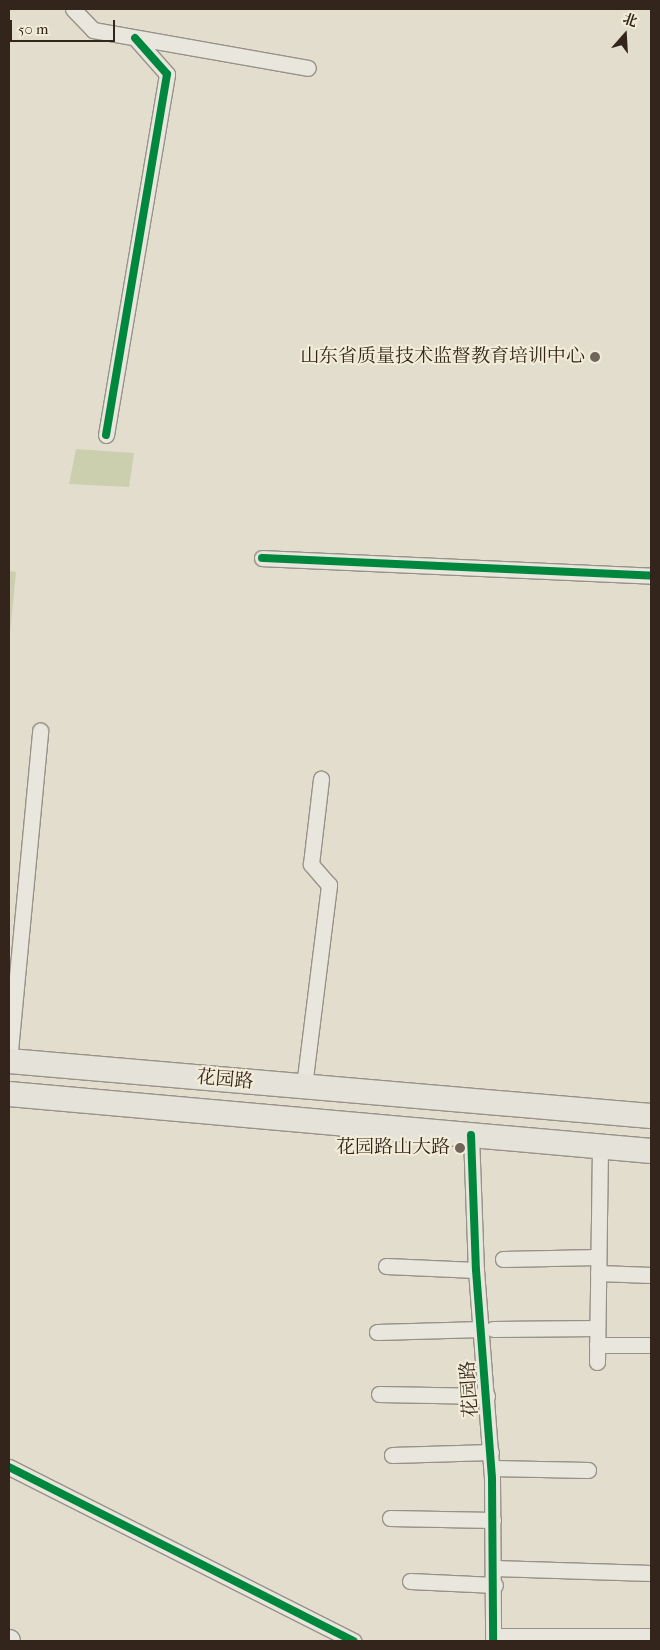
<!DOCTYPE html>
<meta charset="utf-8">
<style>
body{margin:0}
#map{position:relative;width:660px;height:1650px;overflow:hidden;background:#e3ddcd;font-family:"IM FELL French Canon","Noto Serif SC",serif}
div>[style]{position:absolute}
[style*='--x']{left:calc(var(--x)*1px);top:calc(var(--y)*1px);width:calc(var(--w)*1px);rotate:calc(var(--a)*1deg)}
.green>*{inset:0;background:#cbcfae}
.roads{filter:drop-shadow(1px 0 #979288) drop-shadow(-1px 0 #979288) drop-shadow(0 1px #979288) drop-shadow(0 -1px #979288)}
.street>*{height:15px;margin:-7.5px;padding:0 7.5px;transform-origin:7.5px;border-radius:7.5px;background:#e9e6de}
.secondary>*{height:21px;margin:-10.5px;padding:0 10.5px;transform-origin:10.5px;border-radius:10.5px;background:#e9e6de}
.primary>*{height:24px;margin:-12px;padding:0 12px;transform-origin:12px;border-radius:12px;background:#e5e2d9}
.cycleway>*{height:8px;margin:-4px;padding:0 4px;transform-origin:4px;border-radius:4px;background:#00873e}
.dots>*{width:14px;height:14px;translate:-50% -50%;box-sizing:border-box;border:2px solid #f2ecd9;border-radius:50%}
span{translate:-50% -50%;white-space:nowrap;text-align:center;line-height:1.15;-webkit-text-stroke:4px #f2ecd9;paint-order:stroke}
.poi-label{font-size:19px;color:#34251c}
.right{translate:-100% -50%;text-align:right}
.street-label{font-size:19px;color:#34251c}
.frame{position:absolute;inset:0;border:10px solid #34251c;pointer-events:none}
.north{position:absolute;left:600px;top:10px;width:50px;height:50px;-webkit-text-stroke:4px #f2ecd9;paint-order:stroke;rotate:19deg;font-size:14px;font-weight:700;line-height:20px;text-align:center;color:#34251c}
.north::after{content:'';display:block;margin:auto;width:18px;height:22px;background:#34251c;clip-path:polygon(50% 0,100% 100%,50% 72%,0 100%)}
.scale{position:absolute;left:10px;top:20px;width:105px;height:22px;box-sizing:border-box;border:2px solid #34251c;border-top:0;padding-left:6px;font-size:15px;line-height:18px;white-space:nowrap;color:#34251c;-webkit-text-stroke:4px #f2ecd9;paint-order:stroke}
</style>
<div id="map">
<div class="green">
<i style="clip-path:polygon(76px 449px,134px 453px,129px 487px,69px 484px)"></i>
<i style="clip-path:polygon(9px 571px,16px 572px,9px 643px)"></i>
</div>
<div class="roads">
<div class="street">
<i style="--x:73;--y:9;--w:29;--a:46"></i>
<i style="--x:93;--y:30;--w:218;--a:10"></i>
<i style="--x:106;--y:435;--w:366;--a:-80.4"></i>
<i style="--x:167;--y:74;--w:48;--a:-131.6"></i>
<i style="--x:262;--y:558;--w:389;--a:2.6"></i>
<i style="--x:9;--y:1061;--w:332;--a:-84.6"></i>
<i style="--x:304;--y:1086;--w:203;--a:-82.9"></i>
<i style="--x:329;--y:885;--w:28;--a:-131"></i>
<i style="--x:311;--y:864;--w:86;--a:-83.3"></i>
<i style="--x:471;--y:1135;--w:135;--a:87.9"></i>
<i style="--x:476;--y:1270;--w:209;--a:85.6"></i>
<i style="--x:492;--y:1478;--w:163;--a:89.6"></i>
<i style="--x:503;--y:1259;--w:95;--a:-1.2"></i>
<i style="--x:386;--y:1266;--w:90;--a:2.5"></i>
<i style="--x:598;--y:1273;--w:53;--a:2.2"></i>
<i style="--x:493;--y:1329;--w:104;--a:-0.6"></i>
<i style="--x:377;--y:1332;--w:105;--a:-1.6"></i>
<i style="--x:597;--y:1345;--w:54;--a:0"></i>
<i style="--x:597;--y:1362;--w:215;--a:-89.2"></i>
<i style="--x:379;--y:1394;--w:108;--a:1.1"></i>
<i style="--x:392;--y:1455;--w:99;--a:-1.7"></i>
<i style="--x:9;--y:1467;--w:386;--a:26.8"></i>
<i style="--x:492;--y:1468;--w:96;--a:1.2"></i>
<i style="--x:390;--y:1518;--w:103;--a:1.1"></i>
<i style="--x:494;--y:1568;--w:157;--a:1.8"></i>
<i style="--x:410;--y:1581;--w:85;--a:2.7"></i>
<i style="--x:494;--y:1636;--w:157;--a:0"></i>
</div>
<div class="secondary">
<i style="--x:9;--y:1640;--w:1;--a:90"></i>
</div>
<div class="primary">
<i style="--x:9;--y:1061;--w:644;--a:4.9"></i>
<i style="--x:9;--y:1094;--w:645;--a:5.07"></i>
</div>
</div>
<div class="cycleway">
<i style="--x:106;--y:435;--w:366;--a:-80.4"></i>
<i style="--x:167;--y:74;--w:48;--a:-131.6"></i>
<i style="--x:262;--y:558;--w:389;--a:2.6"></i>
<i style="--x:471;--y:1135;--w:135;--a:87.9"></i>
<i style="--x:476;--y:1270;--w:209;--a:85.6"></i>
<i style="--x:492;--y:1478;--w:163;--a:89.6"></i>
<i style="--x:9;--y:1467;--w:386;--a:26.8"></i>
</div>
<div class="dots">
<i style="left:595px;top:357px;background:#71655a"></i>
<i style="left:460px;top:1148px;background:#71655a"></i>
</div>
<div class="poi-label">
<span class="right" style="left:585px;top:357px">山东省质量技术监督教育培训中心</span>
<span class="right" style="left:450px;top:1148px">花园路山大路</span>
</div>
<div class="street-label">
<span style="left:225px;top:1080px;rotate:5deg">花园路</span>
<span style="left:470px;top:1389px;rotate:-94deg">花园路</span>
</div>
<div class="frame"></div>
<div class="north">北</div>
<div class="scale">50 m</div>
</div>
